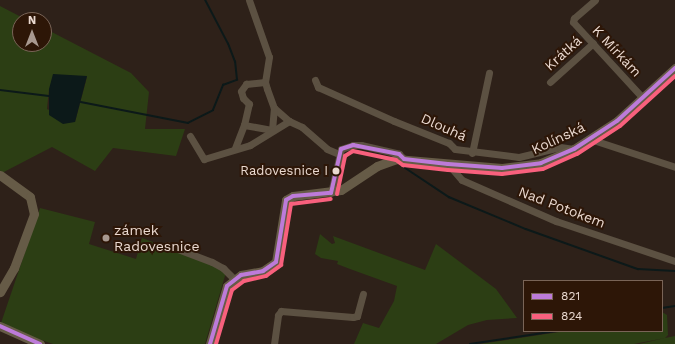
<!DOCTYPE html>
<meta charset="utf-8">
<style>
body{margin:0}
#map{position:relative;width:675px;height:344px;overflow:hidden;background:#2e2119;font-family:"Work Sans",sans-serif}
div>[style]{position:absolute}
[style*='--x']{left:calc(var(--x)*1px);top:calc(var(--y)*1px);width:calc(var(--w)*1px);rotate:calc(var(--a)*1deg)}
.green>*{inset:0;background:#2c3e14}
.water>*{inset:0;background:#0c1919}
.stream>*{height:1.5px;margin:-0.75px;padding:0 0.75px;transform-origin:0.75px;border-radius:0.75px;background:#0c1919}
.street>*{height:7px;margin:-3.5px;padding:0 3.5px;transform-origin:3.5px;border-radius:3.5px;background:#5c5142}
.secondary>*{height:9px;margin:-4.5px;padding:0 4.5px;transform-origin:4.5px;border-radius:4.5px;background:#665b47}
.bus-1>*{height:4px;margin:-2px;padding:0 2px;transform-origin:2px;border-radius:2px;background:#bd7bd9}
.bus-2>*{height:4px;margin:-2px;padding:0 2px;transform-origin:2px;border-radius:2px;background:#f8607d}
.dots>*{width:11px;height:11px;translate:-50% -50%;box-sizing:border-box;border:2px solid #2d1607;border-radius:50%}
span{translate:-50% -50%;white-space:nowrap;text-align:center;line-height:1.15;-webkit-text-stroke:4px #2d1607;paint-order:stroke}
.bus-label{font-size:13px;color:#ead9d0}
.right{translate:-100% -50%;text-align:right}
.street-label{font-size:14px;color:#ead9d0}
.poi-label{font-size:14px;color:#ead9d0}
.left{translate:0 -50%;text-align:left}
.legend{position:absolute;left:523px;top:280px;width:140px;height:52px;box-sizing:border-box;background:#2d1607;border:1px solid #796457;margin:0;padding:5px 7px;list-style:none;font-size:12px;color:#ead9d0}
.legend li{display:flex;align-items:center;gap:8px;height:20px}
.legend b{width:20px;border:1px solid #796457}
.north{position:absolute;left:12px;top:12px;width:40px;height:40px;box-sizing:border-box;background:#2d1607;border:1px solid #796457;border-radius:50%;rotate:0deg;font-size:11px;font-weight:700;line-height:16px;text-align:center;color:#ead9d0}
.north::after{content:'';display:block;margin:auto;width:14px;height:18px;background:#a89990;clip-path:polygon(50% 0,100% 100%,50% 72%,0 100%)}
</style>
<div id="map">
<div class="green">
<i style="clip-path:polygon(evenodd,0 6px,27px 20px,20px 20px,20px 44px,44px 44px,44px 28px,131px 73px,149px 92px,145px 129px,185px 129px,176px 156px,113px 148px,95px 171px,52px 147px,0 174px,0 6px,87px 77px,75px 122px,47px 109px,49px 89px,87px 77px)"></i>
<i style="clip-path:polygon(40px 208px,95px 222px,89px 244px,136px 259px,142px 238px,227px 269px,205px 344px,53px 344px,0 326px)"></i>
<i style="clip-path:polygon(320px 234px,332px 244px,335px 243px,333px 236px,425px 270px,436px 244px,496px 289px,517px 318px,487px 320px,468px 325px,436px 344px,354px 344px,363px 323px,379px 328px,394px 301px,397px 286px,350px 269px,337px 264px,338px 261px,321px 258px,315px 254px)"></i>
<i style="clip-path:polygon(662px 312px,667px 315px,668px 335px,665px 338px,675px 336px,675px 344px,639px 344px,665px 338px,634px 344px,480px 344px,566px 331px,662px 331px)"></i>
</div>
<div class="water">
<i style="clip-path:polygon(53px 74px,87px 76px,75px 122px,63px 124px,49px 115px,49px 89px)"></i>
</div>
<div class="stream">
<i style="--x:0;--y:90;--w:49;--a:7"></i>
<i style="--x:81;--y:102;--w:109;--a:11.1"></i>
<i style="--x:188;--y:123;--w:28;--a:-27"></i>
<i style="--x:213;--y:110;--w:27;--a:-68"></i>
<i style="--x:223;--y:85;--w:15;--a:-20"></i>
<i style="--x:237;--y:80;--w:18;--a:-96"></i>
<i style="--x:235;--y:62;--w:19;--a:-111"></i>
<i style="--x:228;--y:44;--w:50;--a:-117.6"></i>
<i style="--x:401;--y:165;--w:58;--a:33.7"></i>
<i style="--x:449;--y:197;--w:83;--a:22.6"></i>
<i style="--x:526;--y:229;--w:119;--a:19.7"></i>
<i style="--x:638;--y:269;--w:37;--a:3"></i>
<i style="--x:662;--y:308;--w:13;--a:-9"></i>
<i style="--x:470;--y:344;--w:87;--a:-8.6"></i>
</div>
<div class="street">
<i style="--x:249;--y:0;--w:60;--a:70.7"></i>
<i style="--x:269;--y:57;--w:25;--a:99"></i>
<i style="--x:265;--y:82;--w:7;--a:74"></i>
<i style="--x:267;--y:89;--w:20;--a:70"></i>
<i style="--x:274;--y:108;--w:20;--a:41"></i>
<i style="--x:595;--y:0;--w:28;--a:139"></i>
<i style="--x:574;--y:18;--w:4;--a:104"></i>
<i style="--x:573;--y:22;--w:103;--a:47.4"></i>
<i style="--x:315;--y:80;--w:8;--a:67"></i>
<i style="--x:318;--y:87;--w:83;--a:24.1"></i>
<i style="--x:394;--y:121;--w:59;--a:21.8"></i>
<i style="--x:449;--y:143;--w:8;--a:45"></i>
<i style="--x:455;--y:149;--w:64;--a:7.1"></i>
<i style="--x:519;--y:157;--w:42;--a:-13.7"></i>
<i style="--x:560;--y:147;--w:14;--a:8"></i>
<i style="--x:550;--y:82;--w:58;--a:-42.2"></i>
<i style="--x:244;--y:125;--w:28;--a:10"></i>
<i style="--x:272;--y:130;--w:22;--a:-85"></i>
<i style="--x:190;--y:136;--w:27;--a:59"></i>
<i style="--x:204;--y:159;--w:48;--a:-16.9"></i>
<i style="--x:250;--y:145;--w:46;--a:-31.6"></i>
<i style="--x:289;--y:121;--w:14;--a:25"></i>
<i style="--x:302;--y:127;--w:33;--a:41"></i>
<i style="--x:327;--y:149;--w:13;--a:23"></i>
<i style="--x:590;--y:139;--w:89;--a:18.2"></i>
<i style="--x:235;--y:148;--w:25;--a:-69"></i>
<i style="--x:244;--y:125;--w:22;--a:-77"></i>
<i style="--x:249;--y:104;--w:8;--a:-135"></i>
<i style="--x:243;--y:98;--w:7;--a:-106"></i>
<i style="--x:241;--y:91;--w:9;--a:-54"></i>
<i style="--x:246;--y:84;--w:19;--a:-6"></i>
<i style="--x:472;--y:153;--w:82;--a:-78"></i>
<i style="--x:448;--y:164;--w:21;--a:49"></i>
<i style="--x:462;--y:180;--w:103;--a:23.6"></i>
<i style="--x:556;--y:221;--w:126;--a:18.6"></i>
<i style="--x:331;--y:193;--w:45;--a:-77.2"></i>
<i style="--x:341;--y:149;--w:13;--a:-18"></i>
<i style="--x:353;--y:145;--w:8;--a:0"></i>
<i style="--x:361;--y:145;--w:39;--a:13"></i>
<i style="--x:399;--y:154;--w:7;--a:45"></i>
<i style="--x:167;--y:245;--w:48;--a:20.7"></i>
<i style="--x:212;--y:262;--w:13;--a:29"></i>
<i style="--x:223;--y:268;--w:16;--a:45"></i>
<i style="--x:274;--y:344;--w:29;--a:-82"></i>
<i style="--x:278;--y:315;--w:5;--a:-53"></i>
<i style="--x:281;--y:311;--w:72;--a:4.8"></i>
<i style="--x:353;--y:317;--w:4;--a:-14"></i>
<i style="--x:357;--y:316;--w:23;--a:-75"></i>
</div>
<div class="secondary">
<i style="--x:0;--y:175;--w:37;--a:36"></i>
<i style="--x:30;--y:197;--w:17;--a:77"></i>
<i style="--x:34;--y:214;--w:58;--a:110.3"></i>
<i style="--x:14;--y:268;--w:28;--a:120"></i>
<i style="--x:0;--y:326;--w:44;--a:24.2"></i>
<i style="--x:210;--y:344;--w:60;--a:-73.7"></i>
<i style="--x:227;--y:286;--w:18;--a:-38"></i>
<i style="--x:241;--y:275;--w:22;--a:-10"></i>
<i style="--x:263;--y:271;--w:16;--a:-35"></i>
<i style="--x:276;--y:262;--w:63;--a:-80.8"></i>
<i style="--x:286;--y:200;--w:8;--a:-30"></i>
<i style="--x:293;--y:196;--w:48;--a:-7.1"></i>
<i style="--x:341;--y:190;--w:43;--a:-33.7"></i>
<i style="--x:377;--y:166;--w:20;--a:-20"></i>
<i style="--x:396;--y:159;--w:106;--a:4.9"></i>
<i style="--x:502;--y:168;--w:39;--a:-7"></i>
<i style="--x:541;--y:163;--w:36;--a:-23"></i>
<i style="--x:574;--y:149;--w:51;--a:-33.1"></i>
<i style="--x:617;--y:121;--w:79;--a:-42.4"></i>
</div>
<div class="bus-1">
<i style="--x:331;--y:193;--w:45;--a:-77.2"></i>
<i style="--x:341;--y:149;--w:13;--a:-18"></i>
<i style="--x:353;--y:145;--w:47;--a:11.1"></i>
<i style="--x:399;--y:154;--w:7;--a:45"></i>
<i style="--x:404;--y:159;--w:44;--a:6.5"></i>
<i style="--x:448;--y:164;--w:54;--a:4.2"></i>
<i style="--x:502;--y:168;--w:39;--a:-7"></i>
<i style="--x:541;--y:163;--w:36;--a:-23"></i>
<i style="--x:574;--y:149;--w:51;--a:-33.1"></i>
<i style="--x:617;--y:121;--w:79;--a:-42.4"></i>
<i style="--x:0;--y:326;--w:44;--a:24.2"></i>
<i style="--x:210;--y:344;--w:60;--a:-73.7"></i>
<i style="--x:227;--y:286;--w:18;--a:-38"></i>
<i style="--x:241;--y:275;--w:22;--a:-10"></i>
<i style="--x:263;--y:271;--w:16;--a:-35"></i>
<i style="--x:276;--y:262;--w:63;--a:-80.8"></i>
<i style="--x:286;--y:200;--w:8;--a:-30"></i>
<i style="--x:293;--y:196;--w:38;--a:-5"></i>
</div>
<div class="bus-2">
<i style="--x:337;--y:194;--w:39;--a:-78"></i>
<i style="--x:345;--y:156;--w:9;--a:-32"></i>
<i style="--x:353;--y:151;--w:44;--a:11.8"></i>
<i style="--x:396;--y:160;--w:9;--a:36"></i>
<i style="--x:403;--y:165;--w:45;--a:6.3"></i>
<i style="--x:448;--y:170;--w:54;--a:4.2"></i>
<i style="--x:502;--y:174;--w:41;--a:-7"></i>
<i style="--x:543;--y:169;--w:37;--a:-24"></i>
<i style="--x:577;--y:154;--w:51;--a:-33.1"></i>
<i style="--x:620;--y:126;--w:74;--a:-42.3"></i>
<i style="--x:216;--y:344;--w:56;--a:-73.5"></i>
<i style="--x:232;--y:290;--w:15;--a:-37"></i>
<i style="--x:244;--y:281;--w:23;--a:-13"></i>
<i style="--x:266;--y:276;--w:19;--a:-36"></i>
<i style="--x:281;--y:265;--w:62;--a:-80.7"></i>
<i style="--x:291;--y:204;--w:40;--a:-7.1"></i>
</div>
<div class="dots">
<i style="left:336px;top:171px;background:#ead9d0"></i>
<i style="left:106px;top:238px;background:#a89990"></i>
</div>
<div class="bus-label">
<span class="right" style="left:328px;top:171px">Radovesnice I</span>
</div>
<div class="street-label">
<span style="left:617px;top:51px;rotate:47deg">K Mírkám</span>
<span style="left:563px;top:53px;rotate:-42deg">Krátká</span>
<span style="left:444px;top:127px;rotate:24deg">Dlouhá</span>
<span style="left:558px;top:138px;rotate:-25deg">Kolínská</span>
<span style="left:562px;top:207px;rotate:21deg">Nad Potokem</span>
</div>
<div class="poi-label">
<span class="left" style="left:114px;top:238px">zámek<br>Radovesnice</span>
</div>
<ul class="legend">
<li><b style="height:5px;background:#bd7bd9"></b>821</li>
<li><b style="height:5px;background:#f8607d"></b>824</li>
</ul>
<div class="north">N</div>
</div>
